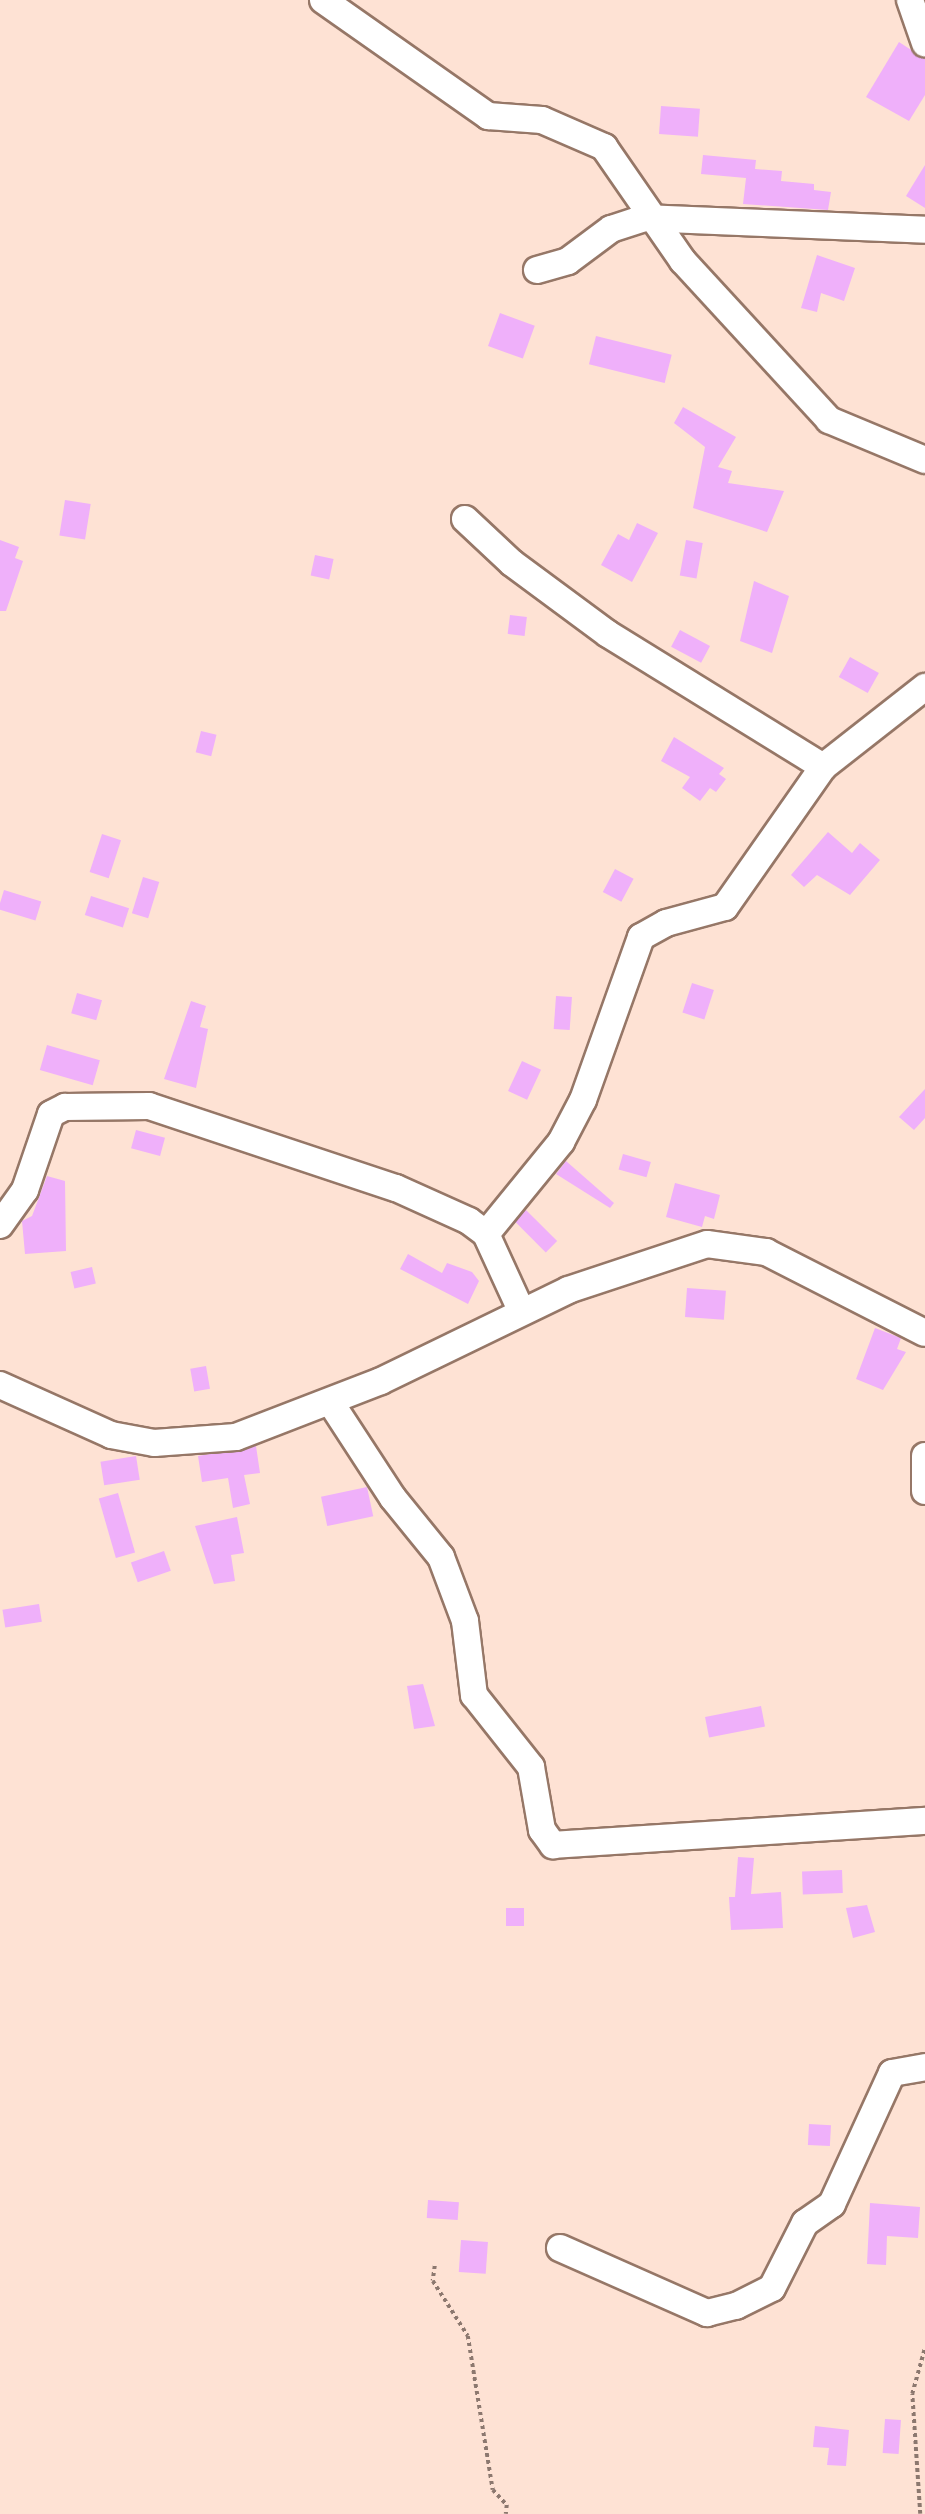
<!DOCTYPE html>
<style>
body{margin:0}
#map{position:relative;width:925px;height:2514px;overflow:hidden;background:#fee2d4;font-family:"Libre Baskerville",serif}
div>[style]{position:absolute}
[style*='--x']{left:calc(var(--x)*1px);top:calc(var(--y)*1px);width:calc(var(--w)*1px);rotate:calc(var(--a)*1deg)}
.building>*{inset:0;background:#efb0fa;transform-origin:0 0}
.path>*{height:3.5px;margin-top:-1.75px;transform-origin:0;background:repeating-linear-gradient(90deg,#8c786f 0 3.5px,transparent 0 7px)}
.roads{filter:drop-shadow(2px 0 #967767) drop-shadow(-2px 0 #967767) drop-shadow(0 2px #967767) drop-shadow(0 -2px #967767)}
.minor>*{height:26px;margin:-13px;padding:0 13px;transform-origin:13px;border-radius:13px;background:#fff}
span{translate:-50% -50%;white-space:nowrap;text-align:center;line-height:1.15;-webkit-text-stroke:6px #fff;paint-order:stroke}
</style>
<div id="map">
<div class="building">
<i style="clip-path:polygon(899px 42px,925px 59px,925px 95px,909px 121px,866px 97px)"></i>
<i style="left:661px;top:106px;width:39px;height:28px;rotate:4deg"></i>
<i style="clip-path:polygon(703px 155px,756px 160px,755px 169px,782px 171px,781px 181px,814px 184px,814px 190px,831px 192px,828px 210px,743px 204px,746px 178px,701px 174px)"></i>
<i style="clip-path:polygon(925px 165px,925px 208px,906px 196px)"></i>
<i style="clip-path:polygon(817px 255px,855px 268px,844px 301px,821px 293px,817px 312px,801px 308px)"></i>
<i style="left:500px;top:313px;width:37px;height:35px;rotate:20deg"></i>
<i style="left:596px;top:336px;width:78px;height:29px;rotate:14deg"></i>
<i style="clip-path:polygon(683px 407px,736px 437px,718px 467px,732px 471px,728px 483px,784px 491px,767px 532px,693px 508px,705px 447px,674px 423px)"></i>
<i style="left:65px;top:500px;width:26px;height:36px;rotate:9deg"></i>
<i style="clip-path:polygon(637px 523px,658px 533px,632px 582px,601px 565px,618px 534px,629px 540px)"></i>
<i style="clip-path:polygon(0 540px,19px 547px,15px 558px,23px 561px,6px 611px,0 611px)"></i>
<i style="left:686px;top:540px;width:17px;height:36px;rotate:10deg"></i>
<i style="left:315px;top:555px;width:19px;height:21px;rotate:12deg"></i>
<i style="clip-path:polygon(754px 581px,789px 596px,772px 653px,740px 641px)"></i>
<i style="left:510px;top:615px;width:17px;height:19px;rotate:7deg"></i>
<i style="left:680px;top:630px;width:34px;height:19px;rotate:28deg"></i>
<i style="left:850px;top:657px;width:33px;height:23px;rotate:29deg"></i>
<i style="left:201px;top:731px;width:16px;height:22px;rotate:14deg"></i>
<i style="clip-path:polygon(674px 737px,724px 768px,719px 774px,726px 779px,716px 792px,710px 788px,700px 801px,682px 788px,690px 777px,661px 761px)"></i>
<i style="clip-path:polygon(828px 832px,852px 853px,860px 843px,880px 860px,850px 895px,817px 875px,804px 887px,791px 875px)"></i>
<i style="left:102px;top:834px;width:20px;height:40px;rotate:18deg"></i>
<i style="left:615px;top:869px;width:21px;height:26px;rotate:28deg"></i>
<i style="left:143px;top:877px;width:17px;height:38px;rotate:17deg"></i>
<i style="left:4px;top:890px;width:39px;height:20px;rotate:17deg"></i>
<i style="left:91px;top:896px;width:40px;height:20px;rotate:18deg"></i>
<i style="left:692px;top:983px;width:23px;height:31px;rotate:18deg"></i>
<i style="left:77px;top:993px;width:26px;height:21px;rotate:16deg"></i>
<i style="left:556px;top:996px;width:16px;height:33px;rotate:4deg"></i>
<i style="clip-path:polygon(191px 1001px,206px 1006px,200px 1027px,208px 1029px,196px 1088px,164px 1079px)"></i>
<i style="left:47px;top:1045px;width:55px;height:26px;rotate:16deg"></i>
<i style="left:522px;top:1061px;width:21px;height:33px;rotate:25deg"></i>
<i style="clip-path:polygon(925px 1089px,925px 1118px,914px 1130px,899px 1117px)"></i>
<i style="left:136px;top:1130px;width:30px;height:19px;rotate:15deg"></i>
<i style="left:623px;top:1154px;width:29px;height:16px;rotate:16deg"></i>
<i style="clip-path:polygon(566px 1161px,614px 1203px,610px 1208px,556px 1174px)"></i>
<i style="clip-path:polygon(47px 1176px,65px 1181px,66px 1251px,25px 1254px,22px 1221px,32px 1216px)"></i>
<i style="clip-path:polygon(675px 1183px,720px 1195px,714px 1219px,705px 1216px,702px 1227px,666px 1217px)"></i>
<i style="left:526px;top:1210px;width:44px;height:16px;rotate:45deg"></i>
<i style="clip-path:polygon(408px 1254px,442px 1273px,447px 1263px,472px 1272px,479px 1281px,468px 1304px,400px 1269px)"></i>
<i style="left:92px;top:1267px;width:17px;height:22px;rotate:77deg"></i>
<i style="left:687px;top:1288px;width:39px;height:29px;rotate:4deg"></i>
<i style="clip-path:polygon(875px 1328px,901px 1338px,897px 1349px,906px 1352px,883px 1390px,856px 1379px)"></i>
<i style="left:206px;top:1366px;width:23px;height:16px;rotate:80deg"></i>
<i style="clip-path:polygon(256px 1446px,260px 1473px,244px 1475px,250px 1504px,233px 1508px,228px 1478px,202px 1482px,198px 1456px)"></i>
<i style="left:136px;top:1456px;width:24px;height:36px;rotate:81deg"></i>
<i style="left:367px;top:1487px;width:30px;height:47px;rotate:78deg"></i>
<i style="left:118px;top:1493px;width:62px;height:20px;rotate:74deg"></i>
<i style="clip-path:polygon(237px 1517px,244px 1553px,231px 1555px,235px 1581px,214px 1584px,195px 1526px)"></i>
<i style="left:164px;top:1551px;width:21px;height:35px;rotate:71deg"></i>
<i style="left:39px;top:1604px;width:18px;height:37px;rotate:81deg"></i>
<i style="clip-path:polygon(423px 1684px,435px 1726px,414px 1729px,407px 1686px)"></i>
<i style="left:761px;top:1706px;width:21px;height:57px;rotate:79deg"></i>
<i style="clip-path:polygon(738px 1857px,754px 1858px,751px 1894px,781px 1892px,783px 1928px,731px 1930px,729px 1897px,735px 1897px)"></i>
<i style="left:842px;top:1870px;width:23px;height:40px;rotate:88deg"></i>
<i style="clip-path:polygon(867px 1905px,875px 1932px,853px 1938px,846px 1908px)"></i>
<i style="left:506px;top:1908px;width:18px;height:18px"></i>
<i style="left:809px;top:2124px;width:22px;height:21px;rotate:3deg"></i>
<i style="left:428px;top:2200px;width:31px;height:18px;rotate:4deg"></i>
<i style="clip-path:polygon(870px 2203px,920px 2207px,918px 2238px,887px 2236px,886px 2265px,867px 2264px)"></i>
<i style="left:461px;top:2240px;width:27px;height:32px;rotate:4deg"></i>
<i style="left:885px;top:2419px;width:16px;height:34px;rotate:4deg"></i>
<i style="clip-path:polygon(815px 2426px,849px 2430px,846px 2466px,827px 2465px,829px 2448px,813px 2447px)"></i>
</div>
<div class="path">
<i style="--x:435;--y:2266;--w:15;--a:98"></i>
<i style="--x:433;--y:2281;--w:65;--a:57.5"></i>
<i style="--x:468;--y:2336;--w:156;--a:80.8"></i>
<i style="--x:493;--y:2490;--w:21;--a:47"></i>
<i style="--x:507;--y:2505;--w:9;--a:96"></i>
<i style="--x:920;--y:2514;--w:120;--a:-93.8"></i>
<i style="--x:912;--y:2394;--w:49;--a:-74.5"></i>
</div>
<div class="roads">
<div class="minor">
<i style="--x:323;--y:0;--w:202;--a:35.1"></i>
<i style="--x:488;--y:116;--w:54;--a:4.2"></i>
<i style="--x:542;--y:120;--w:68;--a:23.5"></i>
<i style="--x:604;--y:147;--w:139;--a:55.3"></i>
<i style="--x:683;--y:261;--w:216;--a:47.4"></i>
<i style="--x:829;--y:420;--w:104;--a:22.6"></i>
<i style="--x:910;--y:0;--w:46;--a:70.8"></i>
<i style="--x:537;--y:270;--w:32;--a:-16"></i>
<i style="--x:568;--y:261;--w:54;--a:-36.7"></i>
<i style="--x:611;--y:229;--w:35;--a:-18"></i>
<i style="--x:644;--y:218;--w:281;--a:2.4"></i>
<i style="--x:465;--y:519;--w:64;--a:43.1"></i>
<i style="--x:512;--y:563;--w:119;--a:36.5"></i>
<i style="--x:608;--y:634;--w:253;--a:31.7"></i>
<i style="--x:0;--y:1225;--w:43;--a:-54.5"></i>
<i style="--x:25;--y:1190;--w:80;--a:-71.1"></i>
<i style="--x:51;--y:1114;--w:16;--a:-27"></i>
<i style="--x:65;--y:1107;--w:84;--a:-0.7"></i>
<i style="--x:149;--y:1106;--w:260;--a:18.4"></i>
<i style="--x:396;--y:1188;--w:80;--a:24.3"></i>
<i style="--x:469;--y:1221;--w:21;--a:37"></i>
<i style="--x:486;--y:1234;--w:84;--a:65.3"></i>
<i style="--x:486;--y:1234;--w:119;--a:-50.8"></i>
<i style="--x:561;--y:1142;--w:47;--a:-62.4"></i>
<i style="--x:583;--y:1100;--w:173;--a:-70.4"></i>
<i style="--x:641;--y:937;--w:29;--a:-29"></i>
<i style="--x:666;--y:923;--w:61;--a:-15.2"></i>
<i style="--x:725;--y:907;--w:171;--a:-55"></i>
<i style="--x:823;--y:767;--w:130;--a:-38.1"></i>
<i style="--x:0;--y:1385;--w:122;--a:24.2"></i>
<i style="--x:111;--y:1435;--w:44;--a:10.5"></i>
<i style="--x:154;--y:1443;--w:82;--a:-4.2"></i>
<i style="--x:236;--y:1437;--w:155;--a:-21.1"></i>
<i style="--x:381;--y:1381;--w:208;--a:-25.9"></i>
<i style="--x:568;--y:1290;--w:146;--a:-18.3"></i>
<i style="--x:707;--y:1244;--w:60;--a:7.7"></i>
<i style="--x:766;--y:1252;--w:178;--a:27"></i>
<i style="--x:331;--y:1403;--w:113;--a:56.9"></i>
<i style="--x:393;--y:1498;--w:76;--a:50.9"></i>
<i style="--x:441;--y:1557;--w:68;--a:69.4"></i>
<i style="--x:465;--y:1621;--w:75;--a:83.1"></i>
<i style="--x:474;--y:1695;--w:92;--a:51.6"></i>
<i style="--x:531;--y:1767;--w:64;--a:80.1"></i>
<i style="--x:542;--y:1830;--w:19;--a:54"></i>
<i style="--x:553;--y:1845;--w:373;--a:-3.7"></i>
<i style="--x:925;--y:1456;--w:35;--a:90"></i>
<i style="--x:560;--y:2248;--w:161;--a:23.9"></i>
<i style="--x:707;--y:2313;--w:30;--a:-14"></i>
<i style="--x:736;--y:2306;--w:40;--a:-26.6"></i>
<i style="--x:772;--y:2288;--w:73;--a:-63.1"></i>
<i style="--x:805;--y:2223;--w:33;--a:-35"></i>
<i style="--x:832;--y:2204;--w:144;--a:-65.4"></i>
<i style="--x:892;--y:2073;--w:34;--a:-10"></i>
</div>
</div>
</div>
